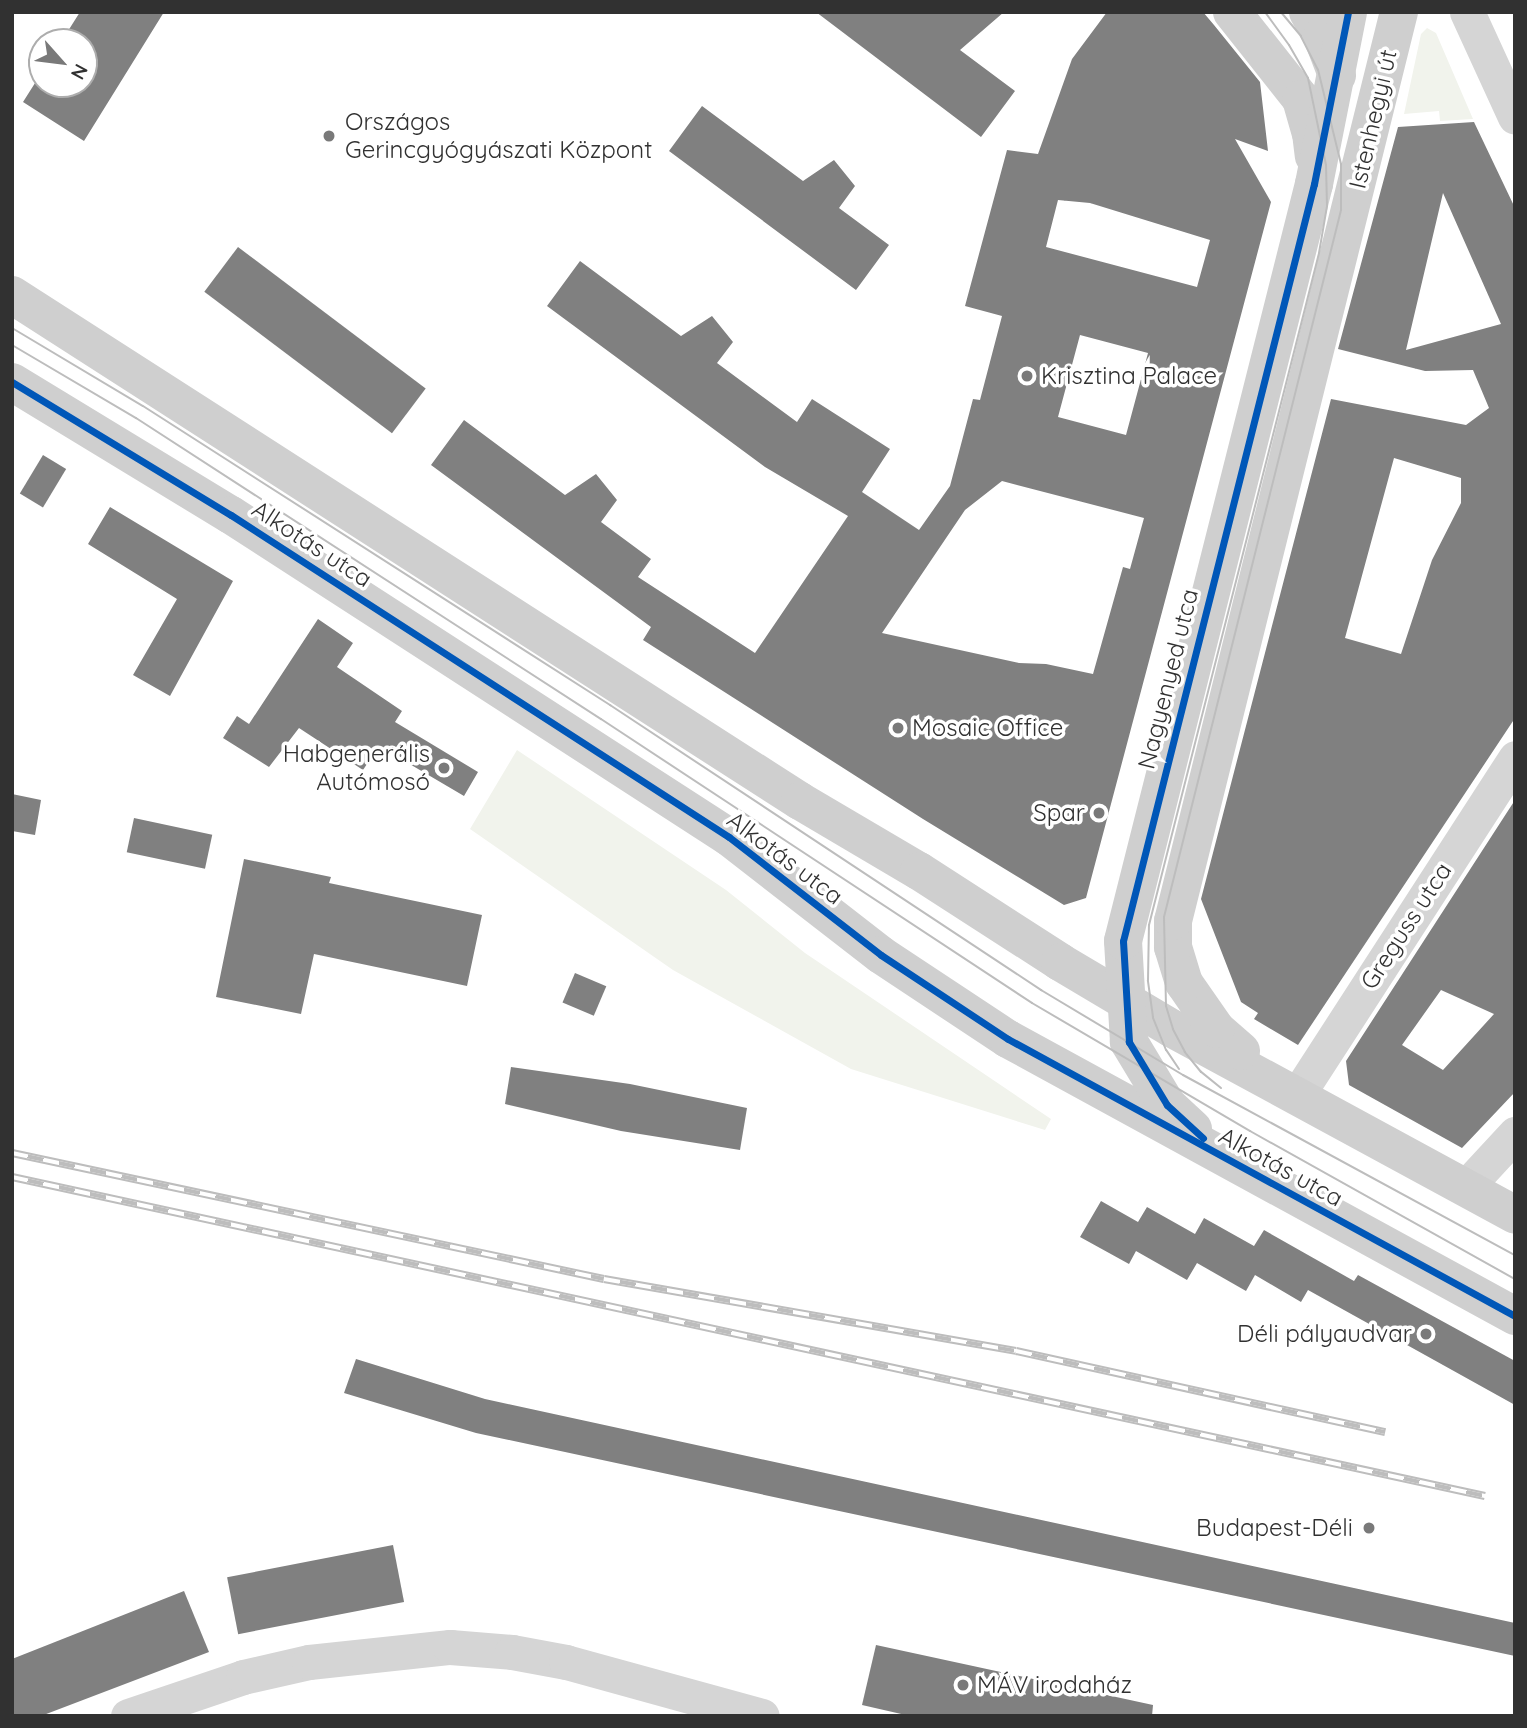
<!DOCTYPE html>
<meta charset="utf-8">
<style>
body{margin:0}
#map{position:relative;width:1527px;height:1728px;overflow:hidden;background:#fff;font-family:Quicksand,sans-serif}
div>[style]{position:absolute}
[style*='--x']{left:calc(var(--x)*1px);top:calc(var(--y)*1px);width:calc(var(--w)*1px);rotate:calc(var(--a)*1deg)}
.green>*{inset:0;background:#f1f3ec}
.building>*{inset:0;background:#808080;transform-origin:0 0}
.street>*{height:35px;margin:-17.5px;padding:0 17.5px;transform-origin:17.5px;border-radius:17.5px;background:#d5d5d5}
.secondary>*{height:38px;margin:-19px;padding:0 19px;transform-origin:19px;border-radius:19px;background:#cfcfcf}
.tram>*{height:2px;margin:-1px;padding:0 1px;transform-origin:1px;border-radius:1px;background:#bdbdbd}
.rail>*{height:8px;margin-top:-4px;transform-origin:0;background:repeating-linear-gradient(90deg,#fff 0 16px,#bdbdbd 0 32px);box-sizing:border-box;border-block:2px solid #bdbdbd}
.cycleway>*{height:7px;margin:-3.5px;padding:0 3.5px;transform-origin:3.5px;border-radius:3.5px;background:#0057b8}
.dots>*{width:19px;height:19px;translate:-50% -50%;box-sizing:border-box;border:4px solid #fff;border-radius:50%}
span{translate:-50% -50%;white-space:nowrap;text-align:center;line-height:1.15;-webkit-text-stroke:7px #fff;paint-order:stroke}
.street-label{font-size:24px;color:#313131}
.poi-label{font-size:24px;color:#313131}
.left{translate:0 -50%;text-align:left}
.right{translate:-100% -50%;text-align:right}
.frame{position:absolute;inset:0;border:14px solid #313131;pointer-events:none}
.north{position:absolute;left:28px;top:28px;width:70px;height:70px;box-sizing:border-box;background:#fff;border:2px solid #adadad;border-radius:50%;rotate:118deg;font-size:19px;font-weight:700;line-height:28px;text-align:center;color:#313131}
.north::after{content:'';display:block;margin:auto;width:24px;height:32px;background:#797979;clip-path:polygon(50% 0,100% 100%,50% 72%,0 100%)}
</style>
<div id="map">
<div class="green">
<i style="clip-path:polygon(1427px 28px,1436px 33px,1473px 119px,1440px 121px,1439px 111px,1404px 114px,1421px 34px)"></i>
<i style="clip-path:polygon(517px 750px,726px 890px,805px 953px,1051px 1119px,1045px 1130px,851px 1069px,673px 970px,470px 829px)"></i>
</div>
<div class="building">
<i style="clip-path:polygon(80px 12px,164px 12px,84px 141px,23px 102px,42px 72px,42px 84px,84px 84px,84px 42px,61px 42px)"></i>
<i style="clip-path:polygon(816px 12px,1004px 12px,960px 50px,1015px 91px,981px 137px)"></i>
<i style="clip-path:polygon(evenodd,1107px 12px,1203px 12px,1214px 25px,1260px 82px,1268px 151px,1235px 139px,1271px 202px,1086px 898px,1064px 905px,923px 819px,643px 640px,651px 627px,431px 465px,464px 420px,565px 495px,596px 474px,617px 500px,601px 522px,651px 559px,638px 577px,755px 653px,848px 516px,765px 467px,547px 306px,580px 261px,681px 336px,712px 316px,733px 342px,717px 363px,797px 422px,812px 399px,890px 449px,862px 492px,919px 530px,950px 486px,973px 399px,980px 400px,1002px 316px,965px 306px,1007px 150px,1038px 154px,1072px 59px,1107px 12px,1058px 200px,1090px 203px,1210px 240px,1197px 287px,1046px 247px,1058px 200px,1107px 12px,1080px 335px,1148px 353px,1126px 435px,1058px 417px,1080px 335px,1107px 12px,1002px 481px,1144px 518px,1130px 569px,1123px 567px,1093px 674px,1046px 664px,1019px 663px,882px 633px,965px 510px,1002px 481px)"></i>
<i style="clip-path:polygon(702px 106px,803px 181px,834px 160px,855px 186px,839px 208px,889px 245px,856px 290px,669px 151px)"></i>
<i style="clip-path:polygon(evenodd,1474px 122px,1515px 208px,1515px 718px,1298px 1045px,1254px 1019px,1258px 1013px,1241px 1002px,1201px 899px,1331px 399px,1466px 425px,1489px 408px,1473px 370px,1425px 371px,1338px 349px,1398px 127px,1474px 122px,1443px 193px,1501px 324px,1406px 350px,1443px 193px,1474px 122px,1394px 458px,1461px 478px,1461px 503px,1432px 560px,1401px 654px,1345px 638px,1394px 458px)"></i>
<i style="left:238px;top:247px;width:235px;height:56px;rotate:37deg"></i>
<i style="left:43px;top:455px;width:27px;height:45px;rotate:31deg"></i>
<i style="clip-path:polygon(110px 507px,233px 581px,170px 696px,133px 675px,177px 599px,88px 544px)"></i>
<i style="clip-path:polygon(318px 619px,353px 643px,337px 667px,402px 711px,395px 722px,478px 772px,464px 796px,379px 746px,363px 770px,299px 728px,269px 767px,223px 738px,237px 716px,249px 724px)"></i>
<i style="clip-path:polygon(12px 794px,41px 800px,35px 835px,12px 831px)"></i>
<i style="clip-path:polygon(evenodd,1515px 800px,1515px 1092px,1462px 1148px,1349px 1085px,1346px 1061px,1515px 800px,1441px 990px,1494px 1014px,1443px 1070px,1402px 1045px,1441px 990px)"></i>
<i style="left:134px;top:818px;width:80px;height:35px;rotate:12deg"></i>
<i style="clip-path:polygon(244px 859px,331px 877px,329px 883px,482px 915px,467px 986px,314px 954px,301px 1014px,216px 997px)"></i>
<i style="left:575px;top:973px;width:34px;height:32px;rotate:23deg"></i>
<i style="clip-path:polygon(511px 1067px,630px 1084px,747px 1108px,740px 1150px,621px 1131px,505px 1104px)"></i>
<i style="clip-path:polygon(1101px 1201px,1138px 1222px,1147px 1207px,1195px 1234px,1204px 1218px,1254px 1246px,1264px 1230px,1354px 1281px,1358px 1275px,1515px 1361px,1515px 1405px,1308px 1290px,1301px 1302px,1255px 1275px,1246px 1291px,1197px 1263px,1187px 1280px,1136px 1251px,1129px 1264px,1080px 1237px)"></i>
<i style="clip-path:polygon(356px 1359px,485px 1399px,1515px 1623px,1515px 1656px,476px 1433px,344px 1393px)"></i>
<i style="left:393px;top:1545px;width:58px;height:169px;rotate:79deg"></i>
<i style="clip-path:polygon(184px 1591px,209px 1652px,41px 1716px,12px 1716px,12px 1659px)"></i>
<i style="clip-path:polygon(876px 1645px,1153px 1705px,1152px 1716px,910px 1716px,862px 1705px)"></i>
</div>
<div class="street">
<i style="--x:1467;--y:12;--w:115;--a:65.4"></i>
<i style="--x:1298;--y:1094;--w:400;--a:-57.1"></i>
<i style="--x:1465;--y:1188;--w:74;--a:-47.2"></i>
<i style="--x:128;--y:1716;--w:121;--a:-18.7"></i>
<i style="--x:243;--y:1677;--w:68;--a:-12.8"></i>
<i style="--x:309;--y:1662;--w:142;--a:-6.1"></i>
<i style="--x:450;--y:1647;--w:62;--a:4.6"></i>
<i style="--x:512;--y:1652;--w:55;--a:10.5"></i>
<i style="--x:566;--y:1662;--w:203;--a:15.4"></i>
</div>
<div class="secondary">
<i style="--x:1232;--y:12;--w:111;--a:51.6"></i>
<i style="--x:1301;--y:99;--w:35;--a:74"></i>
<i style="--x:1311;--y:133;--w:23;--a:83"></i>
<i style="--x:1308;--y:12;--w:28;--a:60"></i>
<i style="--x:1322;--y:36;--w:42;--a:69"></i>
<i style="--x:12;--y:295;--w:936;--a:32.71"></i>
<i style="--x:800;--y:801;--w:138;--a:30.5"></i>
<i style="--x:919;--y:871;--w:168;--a:32.8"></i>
<i style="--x:1060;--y:962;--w:131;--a:30.7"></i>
<i style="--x:1173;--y:1029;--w:389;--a:28.5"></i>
<i style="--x:12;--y:382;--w:256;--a:31.3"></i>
<i style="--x:231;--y:515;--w:593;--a:32.89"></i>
<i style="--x:729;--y:837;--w:192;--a:37.8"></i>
<i style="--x:881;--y:955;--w:152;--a:33.5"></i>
<i style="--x:1008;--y:1039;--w:578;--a:28.65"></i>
<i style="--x:1241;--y:1051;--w:33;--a:-139"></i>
<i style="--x:1216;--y:1029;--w:56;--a:-124.8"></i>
<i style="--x:1184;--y:983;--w:38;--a:-107"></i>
<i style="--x:1173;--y:947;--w:26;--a:-90"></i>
<i style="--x:1173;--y:921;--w:937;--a:-76.04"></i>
<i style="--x:1193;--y:1129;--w:35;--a:-137"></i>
<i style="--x:1167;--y:1105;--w:74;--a:-121.1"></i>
<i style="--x:1129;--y:1042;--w:101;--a:-93.4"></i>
<i style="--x:1123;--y:941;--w:781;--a:-75.84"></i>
<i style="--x:1314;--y:184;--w:175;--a:-78.8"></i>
</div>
<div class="tram">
<i style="--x:12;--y:328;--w:152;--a:30.8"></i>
<i style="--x:143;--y:406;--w:555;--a:32.63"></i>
<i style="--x:610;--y:705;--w:517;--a:33.47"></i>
<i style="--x:1041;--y:990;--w:165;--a:30.9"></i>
<i style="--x:1183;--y:1075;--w:378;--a:28.5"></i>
<i style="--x:12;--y:345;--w:144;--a:30.5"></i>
<i style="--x:136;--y:418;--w:554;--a:32.92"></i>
<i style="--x:601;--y:719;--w:516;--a:33.38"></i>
<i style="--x:1032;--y:1003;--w:253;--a:30.4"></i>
<i style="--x:1250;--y:1131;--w:304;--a:29.2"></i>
<i style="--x:1179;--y:1069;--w:23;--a:-124"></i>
<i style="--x:1166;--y:1050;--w:35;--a:-112"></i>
<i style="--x:1153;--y:1017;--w:37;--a:-98"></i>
<i style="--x:1148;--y:980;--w:55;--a:-89"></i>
<i style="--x:1149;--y:925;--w:693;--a:-75.8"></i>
<i style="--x:1319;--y:253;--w:48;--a:-80.3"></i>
<i style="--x:1327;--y:206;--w:41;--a:-91.4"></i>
<i style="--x:1326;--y:165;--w:89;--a:-101.7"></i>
<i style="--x:1308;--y:78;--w:38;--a:-120"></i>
<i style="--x:1289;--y:45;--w:41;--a:-126"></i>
<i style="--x:1221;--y:1088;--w:26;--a:-141"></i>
<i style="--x:1201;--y:1072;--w:26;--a:-129"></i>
<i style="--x:1185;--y:1052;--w:26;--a:-118"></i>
<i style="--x:1173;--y:1029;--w:24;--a:-107"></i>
<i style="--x:1166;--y:1006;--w:89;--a:-91.3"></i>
<i style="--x:1164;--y:917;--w:729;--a:-75.94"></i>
<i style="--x:1341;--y:210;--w:46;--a:-90"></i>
<i style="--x:1341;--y:164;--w:97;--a:-103.7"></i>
<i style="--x:1318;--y:70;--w:38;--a:-117"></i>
<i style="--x:1301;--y:36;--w:31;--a:-130"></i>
</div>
<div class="rail">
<i style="--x:12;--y:1153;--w:605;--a:12.02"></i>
<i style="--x:604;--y:1279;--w:418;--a:9.9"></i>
<i style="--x:1016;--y:1351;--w:378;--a:12.4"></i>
<i style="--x:12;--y:1177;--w:1507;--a:12.22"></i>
</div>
<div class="cycleway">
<i style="--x:12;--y:382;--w:256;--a:31.3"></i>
<i style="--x:231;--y:515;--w:593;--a:32.89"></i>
<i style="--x:729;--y:837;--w:192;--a:37.8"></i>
<i style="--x:881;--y:955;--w:152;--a:33.5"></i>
<i style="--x:1008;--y:1039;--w:578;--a:28.65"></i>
<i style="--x:1203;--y:1138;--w:49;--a:-137.5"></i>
<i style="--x:1167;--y:1105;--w:74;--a:-121.1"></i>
<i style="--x:1129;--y:1042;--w:101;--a:-93.4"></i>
<i style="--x:1123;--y:941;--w:781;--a:-75.84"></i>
<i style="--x:1314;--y:184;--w:175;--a:-78.8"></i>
</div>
<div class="dots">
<i style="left:329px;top:136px;background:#797979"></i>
<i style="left:1027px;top:376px;background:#797979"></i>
<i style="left:898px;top:728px;background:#797979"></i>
<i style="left:444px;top:768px;background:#797979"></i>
<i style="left:1099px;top:813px;background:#797979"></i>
<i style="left:1426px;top:1334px;background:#797979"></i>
<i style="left:1369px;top:1528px;background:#797979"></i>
<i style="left:963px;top:1685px;background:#797979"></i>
</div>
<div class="street-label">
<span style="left:1373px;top:119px;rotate:-77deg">Istenhegyi út</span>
<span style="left:312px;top:544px;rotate:33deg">Alkotás utca</span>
<span style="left:1168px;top:679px;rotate:-76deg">Nagyenyed utca</span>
<span style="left:785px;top:858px;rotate:37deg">Alkotás utca</span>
<span style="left:1406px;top:926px;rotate:-57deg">Greguss utca</span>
<span style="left:1281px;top:1167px;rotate:29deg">Alkotás utca</span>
</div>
<div class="poi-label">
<span class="left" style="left:345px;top:136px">Országos<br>Gerincgyógyászati Központ</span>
<span class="left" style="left:1041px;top:376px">Krisztina Palace</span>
<span class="left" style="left:912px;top:728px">Mosaic Office</span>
<span class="right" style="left:430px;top:768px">Habgenerális<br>Autómosó</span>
<span class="right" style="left:1085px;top:813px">Spar</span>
<span class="right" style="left:1412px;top:1334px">Déli pályaudvar</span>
<span class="right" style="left:1353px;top:1528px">Budapest-Déli</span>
<span class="left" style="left:977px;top:1685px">MÁV irodaház</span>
</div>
<div class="frame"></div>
<div class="north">N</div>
</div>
